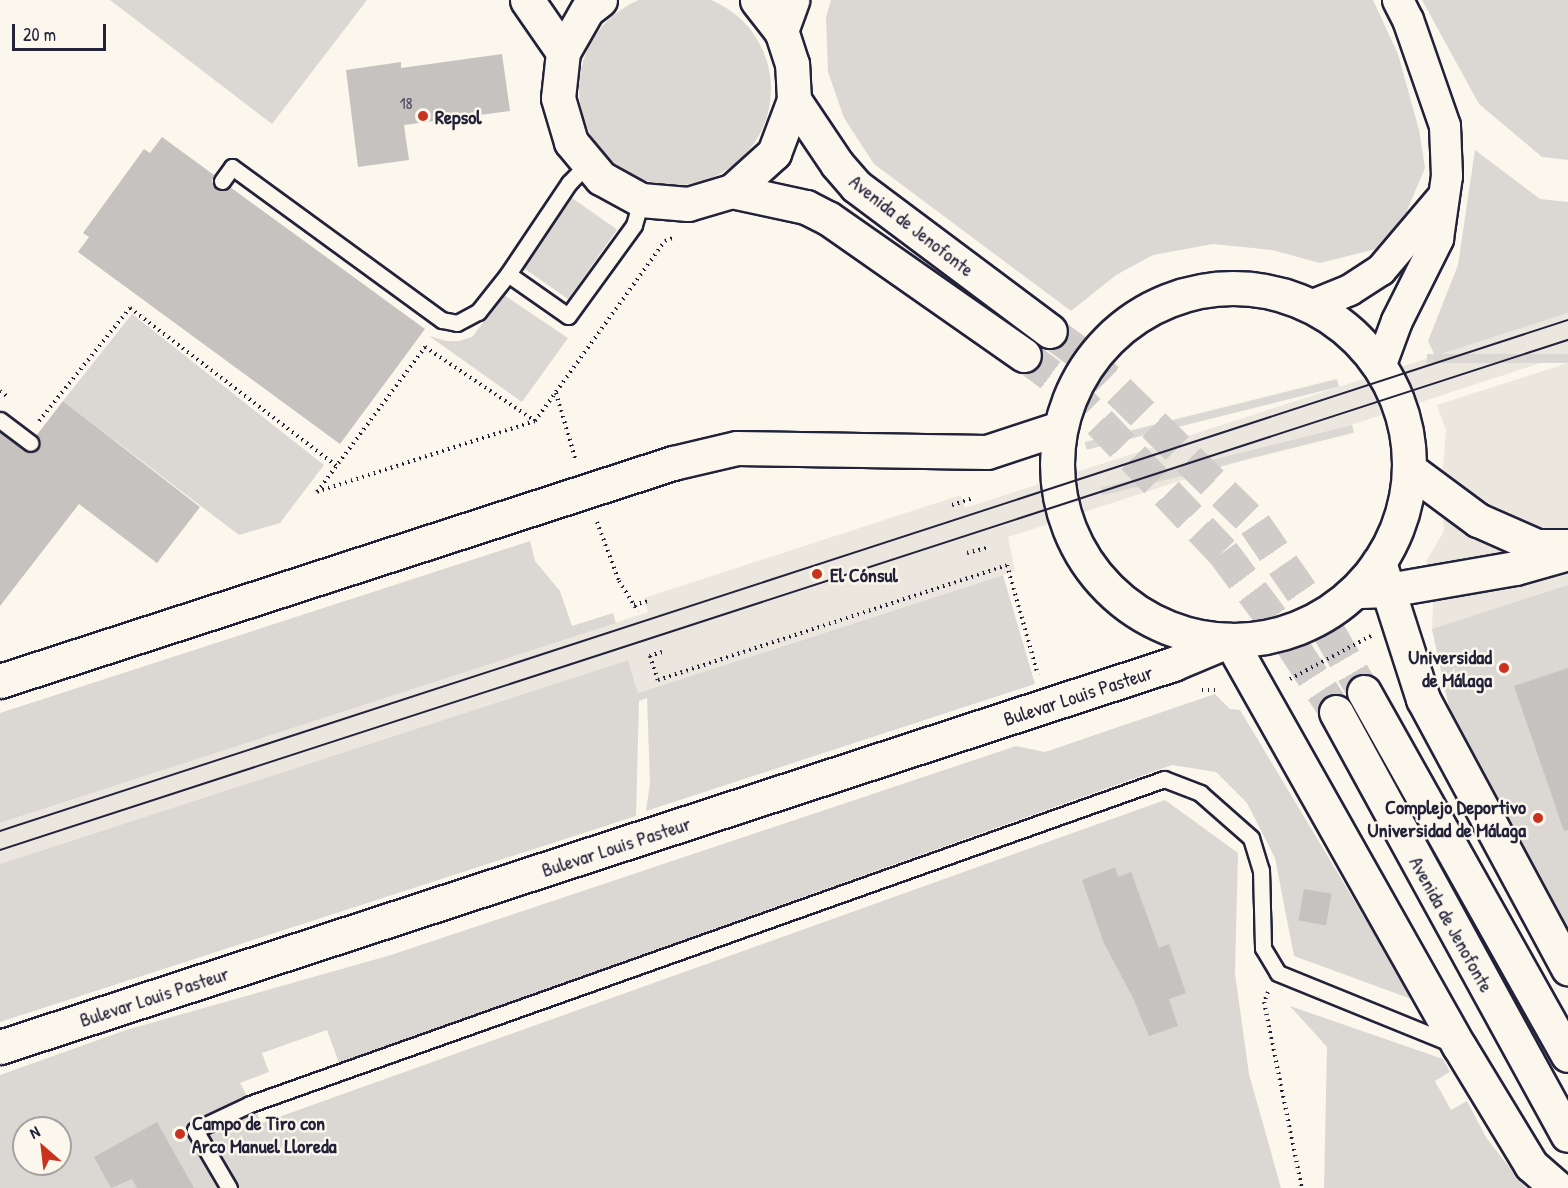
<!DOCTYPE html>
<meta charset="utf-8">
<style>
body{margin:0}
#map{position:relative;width:1568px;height:1188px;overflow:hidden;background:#fbf7ec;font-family:"Patrick Hand",sans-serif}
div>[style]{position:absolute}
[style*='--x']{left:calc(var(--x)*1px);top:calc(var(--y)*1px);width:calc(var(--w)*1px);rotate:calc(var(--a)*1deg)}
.built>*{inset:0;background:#ebe7df}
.green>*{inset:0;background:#dbd8d3;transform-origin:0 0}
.round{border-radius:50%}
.building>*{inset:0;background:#c6c2c0;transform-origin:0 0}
.primary-tunnel>*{height:33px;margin-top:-16.5px;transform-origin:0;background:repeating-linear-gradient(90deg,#d0ccc9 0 33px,transparent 0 49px)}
.path>*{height:4px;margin-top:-2px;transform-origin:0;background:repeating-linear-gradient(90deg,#22223b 0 1.5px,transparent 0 6px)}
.roads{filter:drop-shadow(2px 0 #22223b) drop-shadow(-2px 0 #22223b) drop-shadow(0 2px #22223b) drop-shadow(0 -2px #22223b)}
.service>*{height:15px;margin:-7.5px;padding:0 7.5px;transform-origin:7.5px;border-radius:7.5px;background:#fbf7ec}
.minor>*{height:30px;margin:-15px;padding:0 15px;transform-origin:15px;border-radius:15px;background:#fbf7ec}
.tertiary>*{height:33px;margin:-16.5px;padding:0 16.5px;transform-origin:16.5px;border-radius:16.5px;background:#fbf7ec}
.tertiary>.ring{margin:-16.5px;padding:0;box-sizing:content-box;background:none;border:33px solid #fbf7ec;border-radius:50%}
.primary>*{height:33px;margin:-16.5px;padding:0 16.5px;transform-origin:16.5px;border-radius:16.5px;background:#fbf7ec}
.tram>*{height:1.5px;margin:-0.75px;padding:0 0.75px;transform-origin:0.75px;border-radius:0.75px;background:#22223b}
.dots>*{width:16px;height:16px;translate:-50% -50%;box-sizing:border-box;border:3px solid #fbf7ec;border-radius:50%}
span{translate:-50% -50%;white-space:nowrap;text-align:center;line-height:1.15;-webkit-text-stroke:5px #fbf7ec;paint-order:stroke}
.number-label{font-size:16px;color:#4b4a5c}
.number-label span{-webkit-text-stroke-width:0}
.poi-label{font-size:20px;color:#22223b;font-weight:700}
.left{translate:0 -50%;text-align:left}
.right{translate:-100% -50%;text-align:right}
.street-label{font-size:20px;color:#22223b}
.north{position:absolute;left:12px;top:1116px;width:60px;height:60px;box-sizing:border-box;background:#fbf7ec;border:2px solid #a4a2a5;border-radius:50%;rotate:332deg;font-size:16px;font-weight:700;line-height:24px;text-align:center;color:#22223b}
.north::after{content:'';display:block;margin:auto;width:21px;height:27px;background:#c8321e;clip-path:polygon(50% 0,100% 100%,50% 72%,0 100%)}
.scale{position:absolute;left:12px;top:24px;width:94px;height:27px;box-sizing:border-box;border:3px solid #22223b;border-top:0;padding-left:8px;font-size:18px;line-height:21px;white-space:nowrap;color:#22223b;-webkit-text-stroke:4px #fbf7ec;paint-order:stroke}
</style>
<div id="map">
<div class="built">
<i style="clip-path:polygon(1568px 313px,1568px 354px,1008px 537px,1015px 571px,638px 693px,628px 660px,0 864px,0 823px,648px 612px,644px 598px,961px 495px,965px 508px)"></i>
<i style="clip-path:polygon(1568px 363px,1568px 929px,1449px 707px,1432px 629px,1433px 605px,1426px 561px,1444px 531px,1441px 492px,1446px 430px,1437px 405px)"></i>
</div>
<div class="green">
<i class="round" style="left:579px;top:-7px;width:192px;height:192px"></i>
<i style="clip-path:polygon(110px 0,367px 0,272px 124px)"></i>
<i style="clip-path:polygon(831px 0,1373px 0,1398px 54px,1419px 130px,1425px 168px,1406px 213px,1376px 249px,1320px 263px,1272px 250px,1213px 244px,1153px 255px,1116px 275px,1071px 311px,874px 164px,844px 118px,828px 72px,826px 17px)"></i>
<i style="clip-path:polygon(1422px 0,1568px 0,1568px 160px,1542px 157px,1479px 104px)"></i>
<i style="clip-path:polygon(1475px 150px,1540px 199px,1568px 202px,1568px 313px,1435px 356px,1428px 341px,1458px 265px)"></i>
<i style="left:572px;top:198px;width:55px;height:85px;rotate:35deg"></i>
<i style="clip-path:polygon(504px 295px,568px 338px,522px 402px,429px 336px,446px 341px,459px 341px,472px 337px)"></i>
<i style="clip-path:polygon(132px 314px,324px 465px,280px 523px,239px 535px,63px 401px)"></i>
<i style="left:1568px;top:354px;width:9px;height:141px;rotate:90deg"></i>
<i style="left:1337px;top:379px;width:8px;height:260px;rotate:76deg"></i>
<i style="left:1352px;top:425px;width:8px;height:259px;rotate:76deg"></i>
<i style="clip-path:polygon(530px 541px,535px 561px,560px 591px,572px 626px,613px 613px,616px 623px,0 823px,0 713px)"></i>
<i style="clip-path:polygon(1003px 575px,1035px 684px,646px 811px,650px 783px,647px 698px,639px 701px,636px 816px,0 1022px,0 864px,628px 660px,638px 693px)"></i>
<i style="clip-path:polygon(1568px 585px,1568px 929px,1449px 707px,1432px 629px)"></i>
<i style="clip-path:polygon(evenodd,1215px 694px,1230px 709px,1240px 710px,1414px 1000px,1294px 956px,1275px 858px,1247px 803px,1216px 772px,1172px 765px,339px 1063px,327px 1030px,262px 1053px,269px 1072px,240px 1083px,262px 1123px,1165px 800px,1238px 853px,1235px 974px,1249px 1074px,1281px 1188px,0 1188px,0 1075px,126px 1030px,391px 955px,1016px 746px,1045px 752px,1215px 694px,24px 1128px,60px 1128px,60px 1164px,24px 1164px,24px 1128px)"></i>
<i style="clip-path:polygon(1290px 1006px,1443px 1059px,1450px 1072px,1435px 1081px,1451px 1110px,1467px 1101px,1487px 1139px,1526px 1188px,1324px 1188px,1327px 1047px)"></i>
</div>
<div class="building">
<i style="clip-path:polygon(502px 54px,510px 111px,404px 125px,409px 160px,358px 167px,346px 70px,401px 62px,401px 68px)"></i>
<i style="clip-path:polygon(162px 137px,214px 175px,212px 181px,216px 189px,222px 191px,230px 187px,425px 329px,340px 444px,78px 252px,89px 237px,83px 233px,144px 149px,150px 153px)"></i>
<i style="clip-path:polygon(63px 401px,200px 507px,157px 563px,79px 504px,0 606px,0 432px,25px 451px,34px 452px,40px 444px,36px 436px)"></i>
<i style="clip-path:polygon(1568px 668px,1568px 830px,1564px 831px,1514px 686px)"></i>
<i style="clip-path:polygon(1115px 867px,1118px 877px,1131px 872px,1159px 948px,1169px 944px,1186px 993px,1169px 999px,1178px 1026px,1149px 1036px,1133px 998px,1103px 941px,1082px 880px)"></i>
<i style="left:1304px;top:889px;width:28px;height:32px;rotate:10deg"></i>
<i style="clip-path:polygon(157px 1122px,194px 1188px,137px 1188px,132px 1179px,111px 1188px,94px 1157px)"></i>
</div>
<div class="primary-tunnel">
<i style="--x:1050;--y:331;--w:42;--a:36.3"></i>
<i style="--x:1084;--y:356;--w:240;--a:44.5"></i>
<i style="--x:1255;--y:524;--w:129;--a:55.4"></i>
<i style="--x:1328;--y:630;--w:72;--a:59.9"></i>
<i style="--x:1024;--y:355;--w:52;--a:36.4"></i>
<i style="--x:1066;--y:386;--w:228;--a:46.6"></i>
<i style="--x:1223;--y:552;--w:121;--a:53.4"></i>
<i style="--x:1295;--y:649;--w:75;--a:56.9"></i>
</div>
<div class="path">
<i style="--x:0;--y:391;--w:9;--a:36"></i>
<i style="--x:556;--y:393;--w:71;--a:73.6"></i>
<i style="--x:39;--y:421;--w:145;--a:-51.2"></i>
<i style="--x:130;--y:308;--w:260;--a:37.4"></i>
<i style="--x:535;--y:421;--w:229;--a:162"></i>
<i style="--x:317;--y:492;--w:181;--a:-53.3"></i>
<i style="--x:425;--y:347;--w:133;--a:33.9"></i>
<i style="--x:535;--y:421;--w:222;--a:-54.2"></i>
<i style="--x:665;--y:241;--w:11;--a:-22"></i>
<i style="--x:952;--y:505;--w:20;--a:-18"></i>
<i style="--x:597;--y:522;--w:63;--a:69.6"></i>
<i style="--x:619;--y:581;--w:36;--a:58"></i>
<i style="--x:967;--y:553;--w:20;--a:-15"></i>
<i style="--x:634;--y:605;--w:15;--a:-16"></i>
<i style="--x:662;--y:652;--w:13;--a:162"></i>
<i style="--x:650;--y:656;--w:25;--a:72"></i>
<i style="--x:658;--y:680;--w:367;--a:-18.2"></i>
<i style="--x:1007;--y:565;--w:114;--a:74.3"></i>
<i style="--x:1290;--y:679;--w:92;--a:-28"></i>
<i style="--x:1202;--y:690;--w:18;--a:0"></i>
<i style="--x:1268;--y:992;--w:11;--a:112"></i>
<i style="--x:1264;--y:1002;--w:190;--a:78.5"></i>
</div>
<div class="roads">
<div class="service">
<i style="--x:222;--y:181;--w:17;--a:-54"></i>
<i style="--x:232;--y:167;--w:260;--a:36.1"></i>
<i style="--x:442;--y:320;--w:15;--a:11"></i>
<i style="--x:457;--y:323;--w:24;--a:-28"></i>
<i style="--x:478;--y:312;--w:48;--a:-51.7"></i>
<i style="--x:508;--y:274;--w:73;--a:35"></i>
<i style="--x:568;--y:316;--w:112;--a:-54"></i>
<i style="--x:634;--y:225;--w:26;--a:-74"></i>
<i style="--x:508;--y:274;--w:110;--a:-56.2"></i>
<i style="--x:569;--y:183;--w:28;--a:-46"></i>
<i style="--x:0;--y:420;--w:38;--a:37"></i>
<i style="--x:229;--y:1188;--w:67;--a:-120.4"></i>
<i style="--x:195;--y:1130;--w:61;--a:-25.3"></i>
<i style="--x:250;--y:1104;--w:970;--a:-19.57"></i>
<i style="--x:1164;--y:779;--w:39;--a:21"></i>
<i style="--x:1200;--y:793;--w:68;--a:41.4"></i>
<i style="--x:1251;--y:838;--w:34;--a:73"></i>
<i style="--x:1261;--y:870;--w:78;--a:88.5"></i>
<i style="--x:1263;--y:948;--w:29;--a:59"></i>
<i style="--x:1278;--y:973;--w:189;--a:22.1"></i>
</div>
<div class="minor">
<i style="--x:1311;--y:306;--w:42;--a:-22.3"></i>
<i style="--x:1350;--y:290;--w:37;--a:-33"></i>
<i style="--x:1381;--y:270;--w:94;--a:-49.7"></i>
<i style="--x:1380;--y:367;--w:49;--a:-69.7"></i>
<i style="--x:1397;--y:321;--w:92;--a:-63.4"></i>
<i style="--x:1438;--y:239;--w:64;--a:-81.9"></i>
<i style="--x:1447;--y:176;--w:50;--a:-92.3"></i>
<i style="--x:1445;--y:126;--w:112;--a:-109.2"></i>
<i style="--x:1408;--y:20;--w:22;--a:-117"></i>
</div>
<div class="tertiary">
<i style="--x:781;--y:31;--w:33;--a:-70"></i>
<i class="ring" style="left:1057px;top:288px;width:319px;height:319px"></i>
<i style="--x:1409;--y:469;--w:86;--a:36.5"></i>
<i style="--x:1478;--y:520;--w:64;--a:23.8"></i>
<i style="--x:1537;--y:546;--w:29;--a:0"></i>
<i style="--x:1361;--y:591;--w:27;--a:-2"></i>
<i style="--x:1388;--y:590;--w:129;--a:-9.8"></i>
<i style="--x:1515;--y:568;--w:55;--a:-15.8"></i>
<i style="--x:0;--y:681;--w:707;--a:-17.95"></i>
<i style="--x:673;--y:463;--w:66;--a:-13.2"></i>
<i style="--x:737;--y:448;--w:250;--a:0.9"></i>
<i style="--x:987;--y:452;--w:77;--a:-18.2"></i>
<i style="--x:0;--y:1047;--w:1234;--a:-18.08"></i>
<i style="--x:1173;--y:664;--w:62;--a:-22.8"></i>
</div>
<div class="primary">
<i style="--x:527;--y:0;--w:63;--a:55.3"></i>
<i style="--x:600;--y:0;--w:16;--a:142"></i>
<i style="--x:587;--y:10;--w:48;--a:119.7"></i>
<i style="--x:563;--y:52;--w:46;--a:96.2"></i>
<i style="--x:558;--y:98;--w:46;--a:73.5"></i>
<i style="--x:571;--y:142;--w:47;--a:50.2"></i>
<i style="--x:601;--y:178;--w:46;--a:28.8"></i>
<i style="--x:641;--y:200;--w:47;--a:4.9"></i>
<i style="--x:688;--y:204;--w:46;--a:-16.5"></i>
<i style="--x:732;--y:191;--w:57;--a:-42.1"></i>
<i style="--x:774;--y:153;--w:57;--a:-69.3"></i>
<i style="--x:794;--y:100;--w:36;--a:-93"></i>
<i style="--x:792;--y:64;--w:35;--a:-108"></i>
<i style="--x:781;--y:31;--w:39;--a:-128"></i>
<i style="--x:794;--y:100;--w:77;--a:56.1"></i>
<i style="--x:837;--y:164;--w:29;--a:49"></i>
<i style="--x:856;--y:186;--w:242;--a:36.8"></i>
<i style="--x:732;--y:191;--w:76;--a:12.2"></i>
<i style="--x:806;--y:207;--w:25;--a:27"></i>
<i style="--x:828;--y:218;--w:239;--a:35"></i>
<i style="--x:1379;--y:562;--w:144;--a:72.2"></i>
<i style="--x:1423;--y:699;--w:306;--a:61.7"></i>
<i style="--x:1230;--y:640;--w:466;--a:60.6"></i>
<i style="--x:1459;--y:1046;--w:139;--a:58.8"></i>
<i style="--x:1531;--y:1165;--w:35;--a:41"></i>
<i style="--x:1364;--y:692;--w:416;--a:60.7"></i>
<i style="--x:1336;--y:712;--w:482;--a:61.3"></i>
</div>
</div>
<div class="tram">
<i style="--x:0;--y:831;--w:1649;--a:-18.05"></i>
<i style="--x:0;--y:850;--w:1649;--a:-18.02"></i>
</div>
<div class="dots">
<i style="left:423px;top:116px;background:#c8321e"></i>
<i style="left:817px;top:574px;background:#c8321e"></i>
<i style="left:1504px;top:668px;background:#c8321e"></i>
<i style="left:1538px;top:818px;background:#c8321e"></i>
<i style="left:180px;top:1134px;background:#c8321e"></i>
</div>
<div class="number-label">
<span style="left:406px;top:103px">18</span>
</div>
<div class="poi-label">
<span class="left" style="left:435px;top:116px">Repsol</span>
<span class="left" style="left:830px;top:574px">El Cónsul</span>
<span class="right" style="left:1492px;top:668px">Universidad<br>de Málaga</span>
<span class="right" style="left:1526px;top:818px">Complejo Deportivo<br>Universidad de Málaga</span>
<span class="left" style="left:192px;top:1134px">Campo de Tiro con<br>Arco Manuel Lloreda</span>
</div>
<div class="street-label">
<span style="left:912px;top:225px;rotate:38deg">Avenida de Jenofonte</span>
<span style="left:1078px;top:695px;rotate:-18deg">Bulevar Louis Pasteur</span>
<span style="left:616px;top:846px;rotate:-18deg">Bulevar Louis Pasteur</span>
<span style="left:1452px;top:924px;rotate:61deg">Avenida de Jenofonte</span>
<span style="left:154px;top:996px;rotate:-18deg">Bulevar Louis Pasteur</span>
</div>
<div class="north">N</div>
<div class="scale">20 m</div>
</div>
